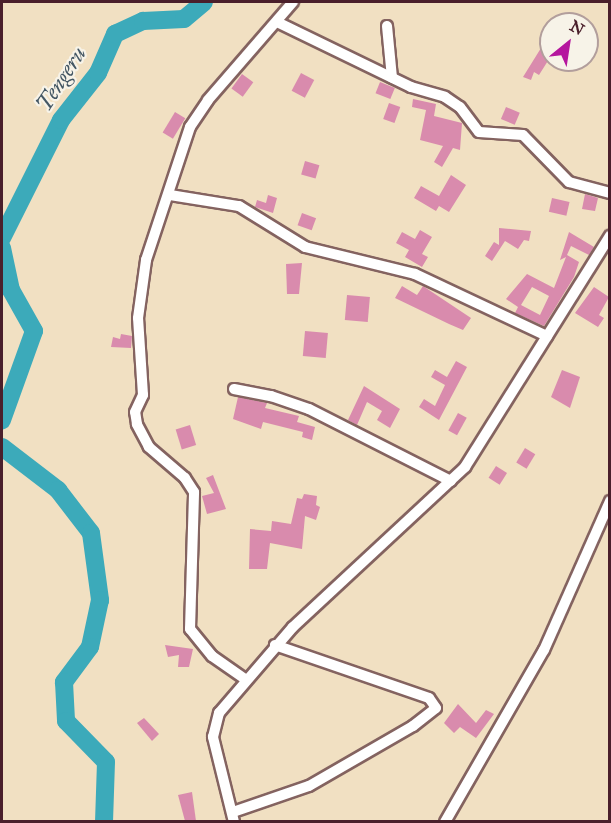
<!DOCTYPE html>
<style>
body{margin:0}
#map{position:relative;width:611px;height:823px;overflow:hidden;background:#f1e0c2;font-family:"IM FELL Great Primer",serif}
div>[style]{position:absolute}
[style*='--x']{left:calc(var(--x)*1px);top:calc(var(--y)*1px);width:calc(var(--w)*1px);rotate:calc(var(--a)*1deg)}
.river>*{height:18px;margin:-9px;padding:0 9px;transform-origin:9px;border-radius:9px;background:#3caaba}
.building>*{inset:0;background:#d98bad;transform-origin:0 0}
.roads{filter:drop-shadow(2px 0 #846360) drop-shadow(-2px 0 #846360) drop-shadow(0 2px #846360) drop-shadow(0 -2px #846360)}
.minor>*{height:10px;margin:-5px;padding:0 5px;transform-origin:5px;border-radius:5px;background:#fff}
span{translate:-50% -50%;white-space:nowrap;text-align:center;line-height:1.15;-webkit-text-stroke:4.5px #f7f3e8;paint-order:stroke}
.water-label{font-size:22px;color:#445764;font-style:italic}
.frame{position:absolute;inset:0;border:3px solid #4a1f2b;pointer-events:none}
.north{position:absolute;left:539px;top:12px;width:60px;height:60px;box-sizing:border-box;background:#f7f3e8;border:2px solid #b29e9c;border-radius:50%;rotate:30deg;font-size:16px;font-weight:700;line-height:24px;text-align:center;color:#4a1f2b}
.north::after{content:'';display:block;margin:auto;width:21px;height:27px;background:#b5179e;clip-path:polygon(50% 0,100% 100%,50% 72%,0 100%)}
</style>
<div id="map">
<div class="river">
<i style="--x:2;--y:238;--w:132;--a:-63.4"></i>
<i style="--x:61;--y:120;--w:60;--a:-51.8"></i>
<i style="--x:98;--y:73;--w:43;--a:-66.4"></i>
<i style="--x:115;--y:34;--w:31;--a:-25"></i>
<i style="--x:143;--y:21;--w:41;--a:-2.8"></i>
<i style="--x:184;--y:19;--w:26;--a:-40"></i>
<i style="--x:2;--y:248;--w:43;--a:77.9"></i>
<i style="--x:11;--y:290;--w:47;--a:60.7"></i>
<i style="--x:34;--y:331;--w:95;--a:109.8"></i>
<i style="--x:2;--y:447;--w:71;--a:37.5"></i>
<i style="--x:58;--y:490;--w:54;--a:52.5"></i>
<i style="--x:91;--y:533;--w:68;--a:82.3"></i>
<i style="--x:100;--y:600;--w:48;--a:102"></i>
<i style="--x:90;--y:647;--w:44;--a:126.6"></i>
<i style="--x:64;--y:682;--w:39;--a:87"></i>
<i style="--x:66;--y:721;--w:57;--a:45.7"></i>
<i style="--x:106;--y:762;--w:60;--a:91.9"></i>
</div>
<div class="building">
<i style="clip-path:polygon(541px 48px,551px 56px,539px 75px,534px 72px,531px 80px,523px 77px)"></i>
<i style="left:301px;top:73px;width:15px;height:20px;rotate:28deg"></i>
<i style="left:242px;top:74px;width:14px;height:18px;rotate:36deg"></i>
<i style="left:380px;top:82px;width:16px;height:12px;rotate:22deg"></i>
<i style="clip-path:polygon(413px 99px,436px 104px,434px 116px,462px 123px,460px 150px,453px 148px,442px 167px,434px 162px,443px 146px,420px 140px,426px 110px,412px 107px)"></i>
<i style="left:389px;top:103px;width:12px;height:17px;rotate:20deg"></i>
<i style="left:506px;top:107px;width:15px;height:13px;rotate:23deg"></i>
<i style="left:175px;top:112px;width:12px;height:24px;rotate:31deg"></i>
<i style="left:305px;top:161px;width:15px;height:14px;rotate:16deg"></i>
<i style="clip-path:polygon(451px 175px,466px 185px,449px 212px,439px 206px,436px 211px,414px 198px,421px 186px,439px 196px)"></i>
<i style="clip-path:polygon(585px 194px,598px 198px,595px 211px,582px 209px)"></i>
<i style="clip-path:polygon(268px 195px,277px 198px,273px 213px,255px 207px,257px 200px,266px 203px)"></i>
<i style="left:552px;top:198px;width:18px;height:14px;rotate:13deg"></i>
<i style="left:302px;top:213px;width:15px;height:13px;rotate:20deg"></i>
<i style="clip-path:polygon(499px 228px,531px 231px,529px 241px,524px 240px,518px 249px,505px 241px,492px 261px,485px 256px,494px 242px,499px 245px)"></i>
<i style="clip-path:polygon(420px 230px,432px 237px,422px 254px,428px 257px,422px 267px,405px 257px,409px 250px,396px 243px,402px 232px,415px 239px)"></i>
<i style="clip-path:polygon(evenodd,569px 232px,594px 247px,589px 255px,571px 246px,567px 255px,579px 262px,574px 277px,544px 326px,515px 313px,518px 307px,506px 299px,527px 274px,554px 288px,566px 257px,560px 260px,569px 232px,532px 287px,549px 296px,540px 315px,521px 305px,532px 287px)"></i>
<i style="clip-path:polygon(302px 263px,299px 294px,287px 294px,286px 264px)"></i>
<i style="clip-path:polygon(402px 286px,417px 295px,423px 286px,471px 318px,463px 330px,449px 324px,395px 298px)"></i>
<i style="clip-path:polygon(594px 287px,609px 297px,599px 315px,604px 318px,598px 327px,575px 313px)"></i>
<i style="left:347px;top:295px;width:23px;height:25px;rotate:5deg"></i>
<i style="left:305px;top:331px;width:23px;height:25px;rotate:5deg"></i>
<i style="clip-path:polygon(121px 334px,132px 336px,131px 348px,111px 347px,113px 337px,120px 339px)"></i>
<i style="clip-path:polygon(456px 361px,467px 367px,439px 420px,419px 407px,424px 399px,435px 406px,445px 385px,431px 377px,435px 370px,447px 377px)"></i>
<i style="clip-path:polygon(562px 370px,580px 377px,570px 408px,551px 397px)"></i>
<i style="clip-path:polygon(364px 386px,400px 409px,390px 428px,377px 420px,382px 411px,367px 402px,357px 425px,348px 420px)"></i>
<i style="clip-path:polygon(238px 397px,267px 403px,265px 408px,299px 416px,297px 422px,315px 427px,312px 440px,302px 437px,303px 432px,263px 422px,261px 429px,233px 419px)"></i>
<i style="left:458px;top:413px;width:10px;height:20px;rotate:29deg"></i>
<i style="left:190px;top:425px;width:21px;height:15px;rotate:73deg"></i>
<i style="left:525px;top:448px;width:12px;height:17px;rotate:31deg"></i>
<i style="left:496px;top:466px;width:13px;height:14px;rotate:32deg"></i>
<i style="clip-path:polygon(213px 475px,226px 509px,207px 514px,202px 496px,214px 493px,206px 478px)"></i>
<i style="clip-path:polygon(304px 494px,317px 496px,316px 505px,320px 507px,316px 520px,305px 516px,302px 549px,270px 543px,267px 569px,249px 569px,250px 529px,271px 531px,272px 521px,291px 524px,297px 498px,302px 499px)"></i>
<i style="clip-path:polygon(165px 645px,193px 649px,189px 667px,178px 667px,179px 655px,168px 657px)"></i>
<i style="clip-path:polygon(458px 704px,476px 723px,486px 710px,494px 714px,476px 738px,460px 727px,454px 733px,444px 723px)"></i>
<i style="clip-path:polygon(144px 718px,159px 734px,152px 741px,137px 723px)"></i>
<i style="clip-path:polygon(192px 792px,196px 821px,185px 821px,178px 795px)"></i>
</div>
<div class="roads">
<div class="minor">
<i style="--x:277;--y:22;--w:149;--a:25.9"></i>
<i style="--x:411;--y:87;--w:35;--a:16"></i>
<i style="--x:445;--y:97;--w:18;--a:34"></i>
<i style="--x:460;--y:107;--w:31;--a:53"></i>
<i style="--x:479;--y:132;--w:44;--a:3.9"></i>
<i style="--x:523;--y:135;--w:66;--a:45.6"></i>
<i style="--x:569;--y:182;--w:42;--a:15"></i>
<i style="--x:387;--y:26;--w:52;--a:84.5"></i>
<i style="--x:170;--y:195;--w:70;--a:9.1"></i>
<i style="--x:239;--y:206;--w:78;--a:31.8"></i>
<i style="--x:305;--y:247;--w:113;--a:13.8"></i>
<i style="--x:415;--y:274;--w:146;--a:25.2"></i>
<i style="--x:234;--y:389;--w:38;--a:11"></i>
<i style="--x:271;--y:396;--w:40;--a:18.9"></i>
<i style="--x:309;--y:409;--w:159;--a:26.9"></i>
<i style="--x:245;--y:679;--w:40;--a:-145.1"></i>
<i style="--x:212;--y:656;--w:35;--a:-129"></i>
<i style="--x:190;--y:629;--w:137;--a:-88.3"></i>
<i style="--x:194;--y:492;--w:17;--a:-123"></i>
<i style="--x:185;--y:478;--w:48;--a:-139.3"></i>
<i style="--x:149;--y:447;--w:26;--a:-118"></i>
<i style="--x:137;--y:424;--w:12;--a:-99"></i>
<i style="--x:135;--y:412;--w:19;--a:-65"></i>
<i style="--x:143;--y:395;--w:77;--a:-93.7"></i>
<i style="--x:138;--y:318;--w:59;--a:-82.1"></i>
<i style="--x:146;--y:260;--w:140;--a:-71.7"></i>
<i style="--x:190;--y:127;--w:32;--a:-56"></i>
<i style="--x:208;--y:100;--w:130;--a:-49.1"></i>
<i style="--x:233;--y:812;--w:80;--a:-18.9"></i>
<i style="--x:309;--y:786;--w:120;--a:-30"></i>
<i style="--x:413;--y:726;--w:29;--a:-38"></i>
<i style="--x:436;--y:708;--w:12;--a:-125"></i>
<i style="--x:429;--y:698;--w:163;--a:-161"></i>
<i style="--x:234;--y:822;--w:88;--a:-103.9"></i>
<i style="--x:213;--y:737;--w:25;--a:-76"></i>
<i style="--x:219;--y:713;--w:113;--a:-49.3"></i>
<i style="--x:293;--y:627;--w:235;--a:-42.9"></i>
<i style="--x:465;--y:467;--w:273;--a:-57.9"></i>
<i style="--x:445;--y:822;--w:198;--a:-60.1"></i>
<i style="--x:544;--y:650;--w:163;--a:-66.1"></i>
</div>
</div>
<div class="water-label">
<span style="left:61px;top:79px;rotate:-57deg">Tengeru</span>
</div>
<div class="frame"></div>
<div class="north">N</div>
</div>
